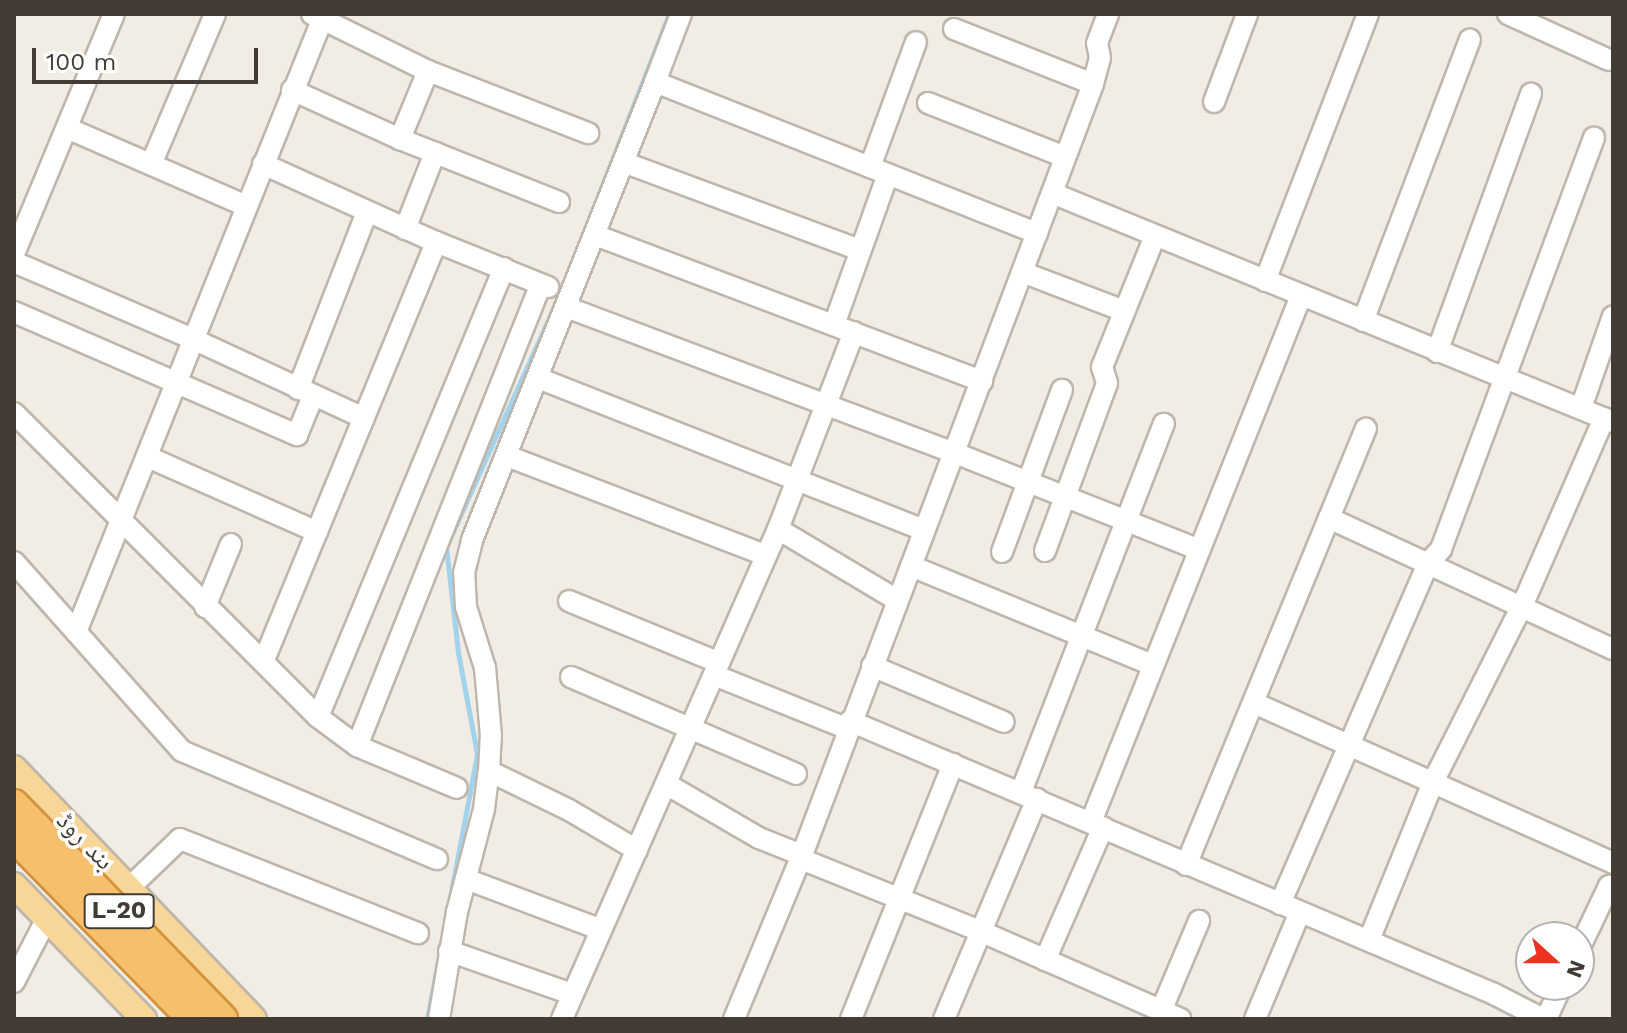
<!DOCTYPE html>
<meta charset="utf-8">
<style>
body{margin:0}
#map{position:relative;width:1627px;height:1033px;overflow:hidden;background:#f1ece4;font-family:"Work Sans","Noto Naskh Arabic",sans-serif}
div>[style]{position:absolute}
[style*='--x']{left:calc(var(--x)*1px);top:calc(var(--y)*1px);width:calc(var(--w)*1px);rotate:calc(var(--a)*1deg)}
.stream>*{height:5px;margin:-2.5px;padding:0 2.5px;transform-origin:2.5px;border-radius:2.5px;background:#a3d2eb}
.roads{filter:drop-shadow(2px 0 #bfb6ab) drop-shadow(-2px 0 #bfb6ab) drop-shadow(0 2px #bfb6ab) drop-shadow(0 -2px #bfb6ab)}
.minor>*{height:20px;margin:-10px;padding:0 10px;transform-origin:10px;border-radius:10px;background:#fff}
.major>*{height:24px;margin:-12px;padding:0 12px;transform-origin:12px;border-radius:12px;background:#f8d697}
.bridges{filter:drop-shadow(2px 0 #d3923c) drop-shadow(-2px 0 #d3923c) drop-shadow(0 2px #d3923c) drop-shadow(0 -2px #d3923c)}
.highway-bridge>*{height:28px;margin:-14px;padding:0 14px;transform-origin:14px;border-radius:14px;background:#f5bf6c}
span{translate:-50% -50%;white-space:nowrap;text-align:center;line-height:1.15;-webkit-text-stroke:7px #fff;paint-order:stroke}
.shield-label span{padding:2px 6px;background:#fff;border:2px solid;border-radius:6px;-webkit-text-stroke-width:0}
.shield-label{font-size:24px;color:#433c35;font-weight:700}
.street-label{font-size:26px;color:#433c35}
.frame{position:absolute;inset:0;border:16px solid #433c35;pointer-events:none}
.north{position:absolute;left:1515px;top:921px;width:80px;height:80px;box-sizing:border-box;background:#fff;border:2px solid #b4b1ae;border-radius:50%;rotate:111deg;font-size:22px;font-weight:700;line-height:32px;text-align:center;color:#433c35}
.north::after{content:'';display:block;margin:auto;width:28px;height:36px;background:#ed3220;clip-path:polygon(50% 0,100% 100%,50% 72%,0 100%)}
.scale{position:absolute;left:32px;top:48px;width:226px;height:36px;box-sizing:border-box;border:4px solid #433c35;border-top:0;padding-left:10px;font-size:24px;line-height:28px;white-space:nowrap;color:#433c35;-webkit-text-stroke:6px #fff;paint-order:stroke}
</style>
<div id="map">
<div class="stream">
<i style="--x:448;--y:908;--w:157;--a:-79.3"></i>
<i style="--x:477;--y:754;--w:104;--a:-100.6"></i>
<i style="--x:458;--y:652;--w:106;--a:-96.5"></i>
<i style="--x:446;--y:547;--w:275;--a:-65.8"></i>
<i style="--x:559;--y:296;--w:303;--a:-68.7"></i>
<i style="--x:427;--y:1019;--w:91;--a:-79.2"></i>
</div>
<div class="roads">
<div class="minor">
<i style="--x:312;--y:14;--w:129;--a:26.2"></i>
<i style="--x:428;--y:71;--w:74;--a:112.4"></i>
<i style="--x:400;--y:139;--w:171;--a:21.6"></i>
<i style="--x:1508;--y:14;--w:111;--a:24.5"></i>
<i style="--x:954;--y:29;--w:149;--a:21.6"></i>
<i style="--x:428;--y:71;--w:172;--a:21.2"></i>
<i style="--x:655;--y:82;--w:73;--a:-69.1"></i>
<i style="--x:292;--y:90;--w:119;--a:24.4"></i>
<i style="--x:1214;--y:102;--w:94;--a:-69.4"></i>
<i style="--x:928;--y:103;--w:147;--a:21.5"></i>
<i style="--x:67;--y:128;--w:195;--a:23.5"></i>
<i style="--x:152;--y:162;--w:161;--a:-66.9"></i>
<i style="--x:623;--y:162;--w:253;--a:20.4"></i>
<i style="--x:263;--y:164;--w:190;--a:24.3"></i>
<i style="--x:436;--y:242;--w:121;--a:21.9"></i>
<i style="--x:870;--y:167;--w:133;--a:-69.8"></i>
<i style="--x:1052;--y:193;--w:606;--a:22.21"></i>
<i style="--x:405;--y:229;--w:82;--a:-68.5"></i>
<i style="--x:595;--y:235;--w:414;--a:20.7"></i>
<i style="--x:14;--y:254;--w:260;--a:-67.4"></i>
<i style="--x:14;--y:262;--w:197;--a:23.3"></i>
<i style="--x:195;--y:340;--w:186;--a:24.8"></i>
<i style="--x:1022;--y:272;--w:109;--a:20.9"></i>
<i style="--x:1265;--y:281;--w:286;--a:-68.9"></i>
<i style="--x:566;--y:307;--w:415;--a:20.6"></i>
<i style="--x:955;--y:453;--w:260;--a:21.6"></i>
<i style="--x:14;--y:312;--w:309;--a:23.5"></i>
<i style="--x:297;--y:435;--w:42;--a:-67.7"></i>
<i style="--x:1363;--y:321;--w:301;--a:-69.2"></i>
<i style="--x:834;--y:325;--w:160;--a:-70.3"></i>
<i style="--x:1437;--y:352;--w:275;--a:-70"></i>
<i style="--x:538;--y:378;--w:415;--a:21.5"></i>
<i style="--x:298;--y:389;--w:190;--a:-68.7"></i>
<i style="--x:1581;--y:408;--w:97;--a:-70.8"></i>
<i style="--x:14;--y:413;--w:430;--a:45"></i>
<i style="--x:318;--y:717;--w:49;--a:36.6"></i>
<i style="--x:357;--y:746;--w:497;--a:-68.3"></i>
<i style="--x:507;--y:456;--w:276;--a:21"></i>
<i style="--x:148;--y:457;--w:185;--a:23.9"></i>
<i style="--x:1329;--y:518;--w:313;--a:24.8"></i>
<i style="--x:778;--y:529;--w:139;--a:30.8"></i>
<i style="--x:1045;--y:551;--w:179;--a:-69.7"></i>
<i style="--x:1107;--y:383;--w:17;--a:-107"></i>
<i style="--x:1102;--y:367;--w:141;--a:-68"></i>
<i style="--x:1002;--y:552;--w:173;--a:-69.7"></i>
<i style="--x:14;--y:562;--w:253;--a:48.4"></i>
<i style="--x:182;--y:751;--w:277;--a:23"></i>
<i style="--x:911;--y:566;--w:261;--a:22.3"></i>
<i style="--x:569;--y:601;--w:161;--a:22.3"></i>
<i style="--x:205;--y:607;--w:68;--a:-67.6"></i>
<i style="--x:76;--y:632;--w:660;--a:-68.1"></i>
<i style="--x:264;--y:660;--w:452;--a:-67.6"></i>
<i style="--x:872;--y:666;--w:143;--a:23"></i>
<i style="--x:714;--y:675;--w:144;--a:21.9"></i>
<i style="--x:571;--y:677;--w:245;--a:23.3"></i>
<i style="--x:1254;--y:703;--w:393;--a:24"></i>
<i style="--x:318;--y:717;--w:486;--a:-67.5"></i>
<i style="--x:850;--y:721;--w:699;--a:22.97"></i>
<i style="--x:1494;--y:994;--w:55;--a:27"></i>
<i style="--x:357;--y:746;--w:108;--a:22.8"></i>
<i style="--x:489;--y:771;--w:89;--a:26"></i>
<i style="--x:569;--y:810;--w:79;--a:30.5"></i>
<i style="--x:668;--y:785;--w:105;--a:30.2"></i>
<i style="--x:759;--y:838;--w:46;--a:21.6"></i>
<i style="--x:1021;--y:792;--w:395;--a:-68.8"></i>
<i style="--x:1091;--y:822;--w:566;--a:-68.24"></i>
<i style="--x:801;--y:859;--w:193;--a:21.9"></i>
<i style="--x:980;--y:931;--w:219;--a:23.7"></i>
<i style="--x:1186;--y:865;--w:472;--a:-67.6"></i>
<i style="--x:466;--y:879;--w:142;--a:20.6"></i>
<i style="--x:130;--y:887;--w:69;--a:-43.8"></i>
<i style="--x:180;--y:839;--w:256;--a:21.6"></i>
<i style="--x:1280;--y:904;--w:373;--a:-66.5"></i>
<i style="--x:1429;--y:562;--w:18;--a:-47"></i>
<i style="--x:1441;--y:549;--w:439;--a:-69.6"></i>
<i style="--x:1369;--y:940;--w:173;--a:-67.9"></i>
<i style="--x:1434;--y:780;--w:195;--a:-63.2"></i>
<i style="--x:1522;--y:606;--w:205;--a:-66.4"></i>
<i style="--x:1579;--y:949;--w:70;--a:-64.5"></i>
<i style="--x:1609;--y:886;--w:4;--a:27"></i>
<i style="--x:449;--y:951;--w:130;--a:19.3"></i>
<i style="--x:1045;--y:960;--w:145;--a:-66.4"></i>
<i style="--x:14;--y:982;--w:72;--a:-62.7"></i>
<i style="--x:1161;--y:1011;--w:98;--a:-67.1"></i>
<i style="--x:439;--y:1019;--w:109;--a:-80.5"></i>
<i style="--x:457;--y:912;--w:106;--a:-75.3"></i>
<i style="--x:484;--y:809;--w:38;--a:-83"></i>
<i style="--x:489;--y:771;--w:35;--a:-87"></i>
<i style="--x:491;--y:736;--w:68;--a:-95"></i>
<i style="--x:485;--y:668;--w:64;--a:-107.3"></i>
<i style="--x:466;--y:607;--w:34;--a:-93"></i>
<i style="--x:464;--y:573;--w:34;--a:-76"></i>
<i style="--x:472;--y:540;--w:493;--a:-68.2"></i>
<i style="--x:655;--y:82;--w:411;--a:21.6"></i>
<i style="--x:562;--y:1019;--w:535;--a:-66.21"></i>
<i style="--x:778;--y:529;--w:211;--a:-68.9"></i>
<i style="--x:734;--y:1019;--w:178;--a:-67.5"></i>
<i style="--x:802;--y:855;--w:824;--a:-69.32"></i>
<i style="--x:1093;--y:84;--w:27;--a:-75"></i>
<i style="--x:1100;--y:58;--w:15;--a:-101"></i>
<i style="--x:1097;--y:43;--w:31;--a:-69"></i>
<i style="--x:851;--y:1019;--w:275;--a:-68.2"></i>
<i style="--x:944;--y:1019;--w:239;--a:-67.1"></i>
<i style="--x:1255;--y:1019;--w:116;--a:-67.2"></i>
<i style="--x:1546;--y:1019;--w:38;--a:-65"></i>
</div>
<div class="major">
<i style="--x:14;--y:768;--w:347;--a:46.3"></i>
<i style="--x:14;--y:885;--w:187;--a:45.9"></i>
</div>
</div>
<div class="bridges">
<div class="highway-bridge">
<i style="--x:14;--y:804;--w:300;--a:45.8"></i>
<i style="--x:14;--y:837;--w:255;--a:45.6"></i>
</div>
</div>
<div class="shield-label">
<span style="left:119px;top:911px">L-20</span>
</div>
<div class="street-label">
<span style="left:85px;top:841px;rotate:46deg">بند روڈ</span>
</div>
<div class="frame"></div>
<div class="north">N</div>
<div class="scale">100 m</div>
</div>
